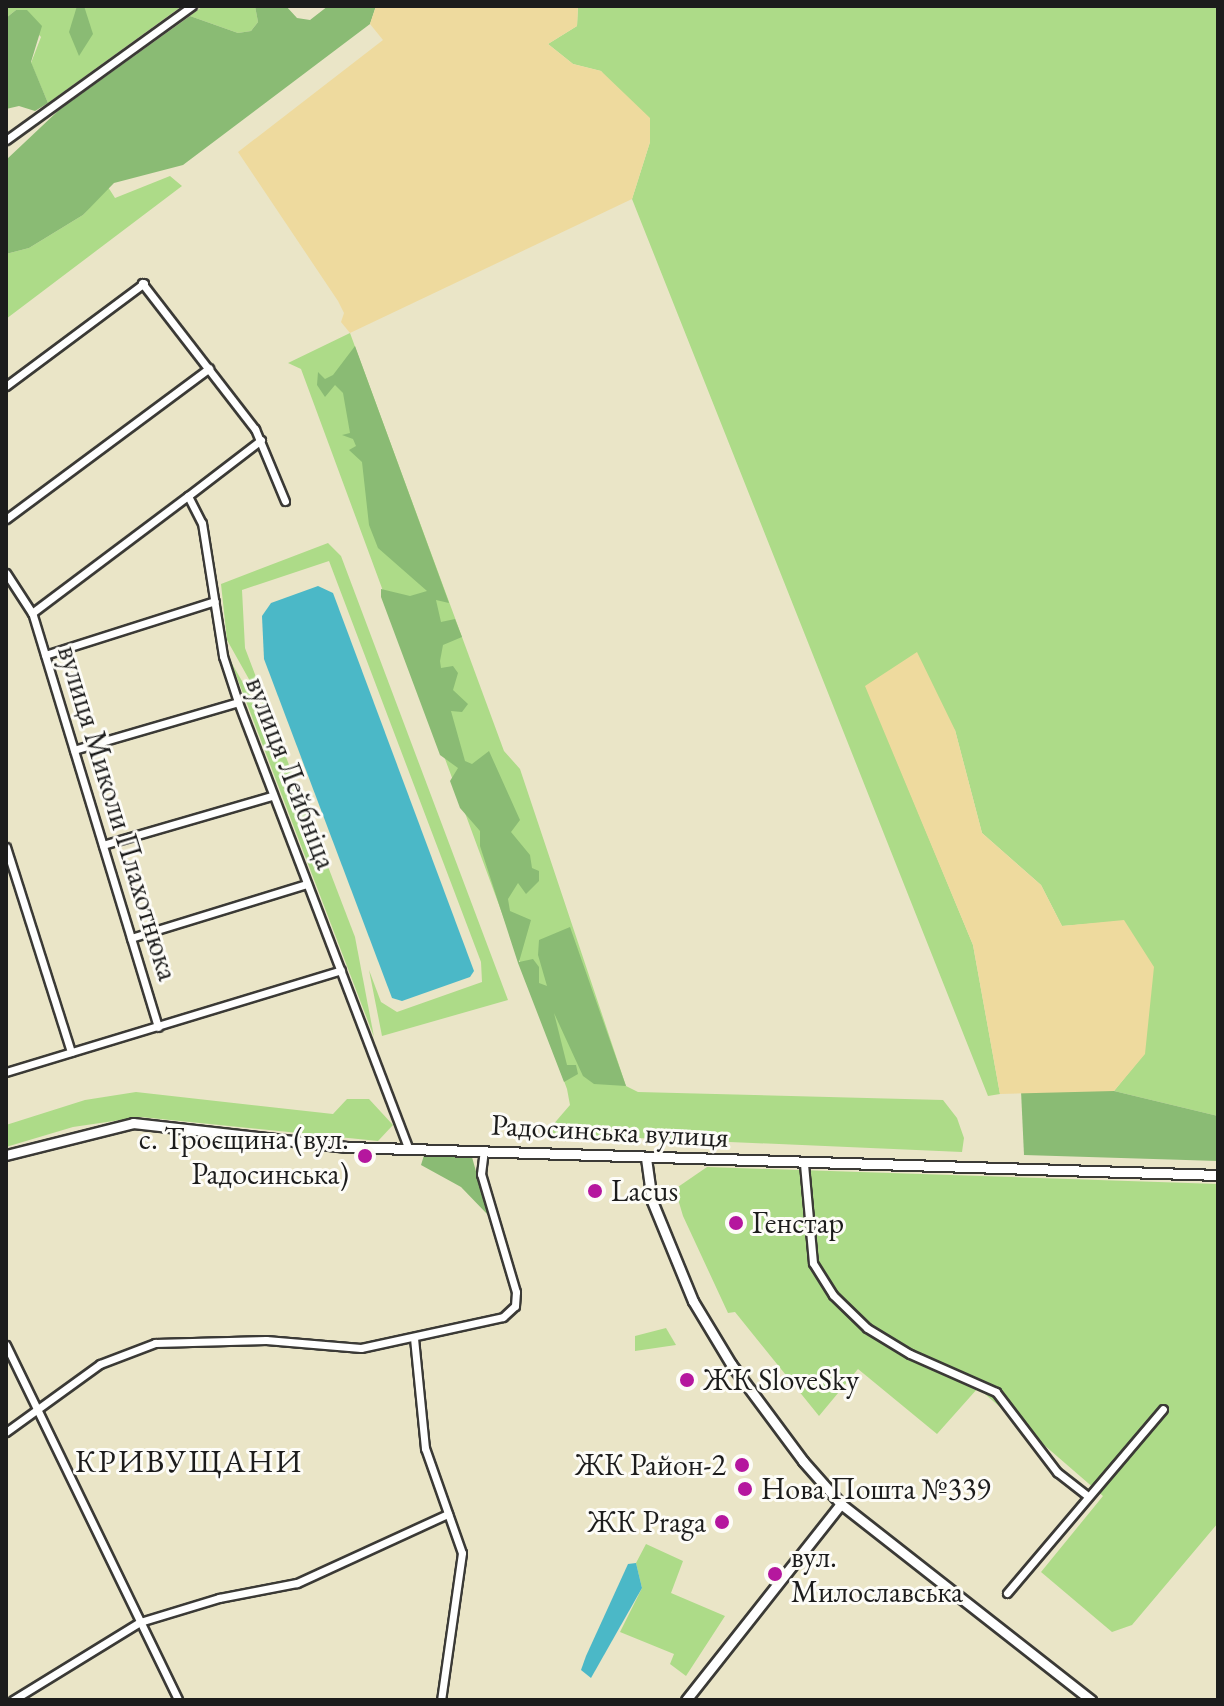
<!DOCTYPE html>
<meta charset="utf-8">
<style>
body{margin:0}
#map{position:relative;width:1224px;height:1706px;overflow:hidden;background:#eae5c7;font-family:"EB Garamond",serif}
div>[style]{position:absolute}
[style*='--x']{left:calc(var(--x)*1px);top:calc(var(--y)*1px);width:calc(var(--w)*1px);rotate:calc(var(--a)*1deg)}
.green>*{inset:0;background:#addb88}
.forest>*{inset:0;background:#8abb74}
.sand>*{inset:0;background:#eeda9e}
.water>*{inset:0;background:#4bb8c7}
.roads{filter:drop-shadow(2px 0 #3b3a36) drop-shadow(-2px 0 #3b3a36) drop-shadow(0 2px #3b3a36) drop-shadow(0 -2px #3b3a36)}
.street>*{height:7px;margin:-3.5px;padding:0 3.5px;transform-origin:3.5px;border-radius:3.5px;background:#fff}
.secondary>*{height:9px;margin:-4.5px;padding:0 4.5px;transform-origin:4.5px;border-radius:4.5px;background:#fff}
.dots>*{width:22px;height:22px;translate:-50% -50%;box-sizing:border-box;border:4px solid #fdfcf7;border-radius:50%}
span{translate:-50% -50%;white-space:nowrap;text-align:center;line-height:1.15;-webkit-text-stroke:6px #fdfcf7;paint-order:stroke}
.street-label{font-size:30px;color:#1c1c1c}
.poi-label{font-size:30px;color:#1c1c1c}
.right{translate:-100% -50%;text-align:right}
.left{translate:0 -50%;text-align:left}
.neighbourhood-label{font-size:32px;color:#1c1c1c;letter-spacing:2px}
.frame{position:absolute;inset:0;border:8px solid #1c1c1c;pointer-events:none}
</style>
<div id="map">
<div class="green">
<i style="clip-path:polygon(6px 6px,182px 6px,48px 103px,31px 63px,41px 37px,16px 10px,6px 18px)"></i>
<i style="clip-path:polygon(203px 6px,255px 6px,258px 22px,251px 31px,238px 33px,190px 16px)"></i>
<i style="clip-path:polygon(578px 6px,1218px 6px,1218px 1116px,1114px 1091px,1145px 1053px,1123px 921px,1062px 926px,1041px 885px,982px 833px,955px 730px,866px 686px,973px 945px,1000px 1094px,988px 1096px,632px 199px,650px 142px,601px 71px,573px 64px,548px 44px,577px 26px)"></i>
<i style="clip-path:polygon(170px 176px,182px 186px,6px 319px,6px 254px,29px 248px,83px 215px,108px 187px,115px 198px)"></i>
<i style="clip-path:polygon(350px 333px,504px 751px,520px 769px,626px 1086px,638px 1092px,943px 1100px,957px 1118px,964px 1138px,962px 1152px,545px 1134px,570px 1105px,567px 1089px,301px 369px,288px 363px)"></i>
<i style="clip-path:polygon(328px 543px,341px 556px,508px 1000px,382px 1036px,369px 970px,381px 1002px,397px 1012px,482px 982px,481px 962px,329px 561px,242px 590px,245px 648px,273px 722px,227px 640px,221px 584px)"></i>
<i style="clip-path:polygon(231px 662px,286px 757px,355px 937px,374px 1037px)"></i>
<i style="clip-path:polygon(136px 1092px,333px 1114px,347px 1099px,369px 1099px,393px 1125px,378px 1141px,141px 1117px,73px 1127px,6px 1147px,6px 1125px,85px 1100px)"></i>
<i style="clip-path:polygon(707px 1167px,1218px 1184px,1218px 1523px,1132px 1625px,1112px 1632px,1041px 1572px,1103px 1496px,978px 1388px,937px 1434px,858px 1369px,819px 1416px,735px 1312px,728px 1313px,683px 1216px,675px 1189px)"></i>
<i style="clip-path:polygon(666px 1328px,676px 1345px,635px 1351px,635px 1336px)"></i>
<i style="clip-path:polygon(646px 1544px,683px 1561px,671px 1593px,725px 1616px,686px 1676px,670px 1664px,674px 1654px,620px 1632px,642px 1588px,636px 1563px)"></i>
</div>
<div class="forest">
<i style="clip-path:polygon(77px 6px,84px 6px,93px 34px,79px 56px,69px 32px)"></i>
<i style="clip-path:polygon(255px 6px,286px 6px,297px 18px,310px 20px,328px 6px,376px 6px,370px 24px,183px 165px,114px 183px,83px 215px,29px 248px,6px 254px,6px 160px,59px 110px,190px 16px,238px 33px,251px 31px,258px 22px)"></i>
<i style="clip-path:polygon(16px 10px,27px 10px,42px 26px,31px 62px,48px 103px,35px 111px,19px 106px,6px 109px,6px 18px)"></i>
<i style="clip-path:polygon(355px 346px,449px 603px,436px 600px,441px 622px,455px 619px,462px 637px,443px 645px,440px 661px,441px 668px,453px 666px,458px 673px,453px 690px,468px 704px,462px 712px,451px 711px,465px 761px,472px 764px,489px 751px,520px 820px,511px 832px,530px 855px,532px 868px,539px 871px,539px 881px,526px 894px,518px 883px,508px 899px,510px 911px,531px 920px,519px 962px,533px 959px,539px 967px,539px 983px,547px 986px,538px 955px,539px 940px,570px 927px,626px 1086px,594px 1084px,583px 1076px,554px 1013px,567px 1065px,576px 1065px,578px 1074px,564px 1082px,518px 963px,480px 846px,480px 831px,460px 808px,450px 781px,458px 768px,440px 755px,381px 597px,381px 589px,410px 596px,427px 591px,378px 548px,369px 525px,362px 462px,349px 450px,356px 446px,353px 439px,342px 435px,350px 433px,343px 393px,335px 385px,325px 397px,317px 385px,318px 372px,325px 379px,333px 375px)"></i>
<i style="clip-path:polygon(1021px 1091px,1114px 1091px,1218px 1116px,1218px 1161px,1024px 1155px)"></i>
<i style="clip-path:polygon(425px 1152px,472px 1157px,488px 1215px,461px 1187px,421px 1165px)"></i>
</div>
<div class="sand">
<i style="clip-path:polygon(376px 6px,578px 6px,577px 26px,548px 44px,573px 64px,601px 71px,650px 118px,650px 142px,632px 199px,350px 333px,341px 322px,344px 313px,338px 301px,238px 152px,383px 40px,370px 24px)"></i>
<i style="clip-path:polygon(917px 652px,955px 730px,982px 833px,1041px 885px,1062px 926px,1124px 920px,1154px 967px,1145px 1054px,1114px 1091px,1000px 1094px,973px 945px,865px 686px)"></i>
</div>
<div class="water">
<i style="clip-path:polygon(318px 586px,333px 593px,474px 971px,470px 977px,402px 1001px,392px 998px,264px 659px,262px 616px,271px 603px)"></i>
<i style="clip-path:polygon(636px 1563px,642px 1588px,591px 1678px,581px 1670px,586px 1656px,628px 1564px)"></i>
</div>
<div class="roads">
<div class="street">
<i style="--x:6;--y:140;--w:229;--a:-35.8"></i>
<i style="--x:142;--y:283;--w:185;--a:52.3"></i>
<i style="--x:255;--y:429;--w:78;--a:67.4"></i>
<i style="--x:6;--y:386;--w:172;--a:-36.7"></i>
<i style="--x:261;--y:440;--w:92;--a:142.5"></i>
<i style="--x:188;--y:496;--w:30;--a:63"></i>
<i style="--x:202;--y:523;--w:135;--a:81"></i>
<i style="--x:223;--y:656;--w:48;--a:71.9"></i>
<i style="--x:238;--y:702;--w:476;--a:69.1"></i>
<i style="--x:6;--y:519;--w:253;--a:-36.6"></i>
<i style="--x:6;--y:573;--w:48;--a:57"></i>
<i style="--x:45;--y:655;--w:178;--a:-17.6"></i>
<i style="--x:74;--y:750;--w:171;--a:-16.3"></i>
<i style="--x:103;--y:845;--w:176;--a:-16.2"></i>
<i style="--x:6;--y:847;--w:215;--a:72.4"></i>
<i style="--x:131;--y:938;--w:184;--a:-17.1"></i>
<i style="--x:158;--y:1027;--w:433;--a:-106.9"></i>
<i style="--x:32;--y:613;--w:195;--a:-36.9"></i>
<i style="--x:6;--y:1072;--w:350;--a:-16.9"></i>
<i style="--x:804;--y:1164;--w:99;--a:84.8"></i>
<i style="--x:813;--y:1263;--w:38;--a:58"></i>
<i style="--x:833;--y:1295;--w:47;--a:44.1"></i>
<i style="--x:867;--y:1328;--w:50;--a:31.2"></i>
<i style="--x:910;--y:1354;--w:94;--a:23.8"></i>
<i style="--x:996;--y:1392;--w:101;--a:52.7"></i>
<i style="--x:1057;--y:1472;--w:37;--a:38"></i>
<i style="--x:414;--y:1338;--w:111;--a:84.3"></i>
<i style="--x:425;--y:1448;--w:111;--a:70.6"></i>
<i style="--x:462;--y:1553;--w:148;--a:98.1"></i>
<i style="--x:6;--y:1345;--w:394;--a:64.1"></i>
<i style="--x:6;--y:1432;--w:116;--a:-35.9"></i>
<i style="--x:100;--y:1364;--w:59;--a:-20.9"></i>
<i style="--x:155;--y:1343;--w:111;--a:-1.5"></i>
<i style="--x:266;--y:1340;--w:95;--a:4.8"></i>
<i style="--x:361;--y:1348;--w:145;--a:-12.3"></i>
<i style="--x:503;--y:1317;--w:16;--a:-43"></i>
<i style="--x:515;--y:1306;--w:14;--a:-86"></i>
<i style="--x:516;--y:1292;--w:123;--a:-106.5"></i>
<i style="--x:481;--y:1174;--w:24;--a:-83"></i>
<i style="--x:1007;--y:1593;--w:241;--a:-49.7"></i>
<i style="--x:13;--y:1700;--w:149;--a:-31.6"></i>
<i style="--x:140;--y:1622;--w:83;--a:-16.9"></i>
<i style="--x:219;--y:1598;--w:79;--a:-10.9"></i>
<i style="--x:297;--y:1583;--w:166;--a:-24.6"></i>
</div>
<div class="secondary">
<i style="--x:6;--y:1155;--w:131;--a:-14.1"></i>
<i style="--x:133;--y:1123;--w:215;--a:6.4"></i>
<i style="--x:347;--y:1147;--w:871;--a:1.84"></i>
<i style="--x:646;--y:1158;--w:43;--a:82.1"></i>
<i style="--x:652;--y:1201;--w:108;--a:67.7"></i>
<i style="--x:693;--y:1301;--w:74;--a:58.9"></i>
<i style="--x:731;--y:1364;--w:121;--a:53.4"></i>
<i style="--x:803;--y:1461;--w:57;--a:48.5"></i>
<i style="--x:841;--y:1504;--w:318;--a:38.1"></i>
<i style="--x:686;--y:1700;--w:250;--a:-51.7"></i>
</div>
</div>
<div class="dots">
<i style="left:365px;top:1156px;background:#b5179e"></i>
<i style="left:595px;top:1191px;background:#b5179e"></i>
<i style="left:736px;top:1223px;background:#b5179e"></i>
<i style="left:687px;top:1380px;background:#b5179e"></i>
<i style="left:742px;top:1465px;background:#b5179e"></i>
<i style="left:745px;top:1489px;background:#b5179e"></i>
<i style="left:722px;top:1522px;background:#b5179e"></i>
<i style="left:775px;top:1574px;background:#b5179e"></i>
</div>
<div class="street-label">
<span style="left:291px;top:773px;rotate:69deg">вулиця Лейбніца</span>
<span style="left:118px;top:813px;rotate:73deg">вулиця Миколи Плахотнюка</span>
<span style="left:610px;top:1131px;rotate:3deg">Радосинська вулиця</span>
</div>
<div class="poi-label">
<span class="right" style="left:349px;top:1156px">с. Троєщина (вул.<br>Радосинська)</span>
<span class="left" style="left:611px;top:1191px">Lacus</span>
<span class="left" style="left:752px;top:1223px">Генстар</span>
<span class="left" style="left:703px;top:1380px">ЖК SloveSky</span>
<span class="right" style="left:726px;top:1465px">ЖК Район-2</span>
<span class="left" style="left:761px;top:1489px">Нова Пошта №339</span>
<span class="right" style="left:706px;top:1522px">ЖК Praga</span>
<span class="left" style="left:791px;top:1574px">вул.<br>Милославська</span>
</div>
<div class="neighbourhood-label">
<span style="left:189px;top:1461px">КРИВУЩАНИ</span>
</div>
<div class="frame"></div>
</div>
